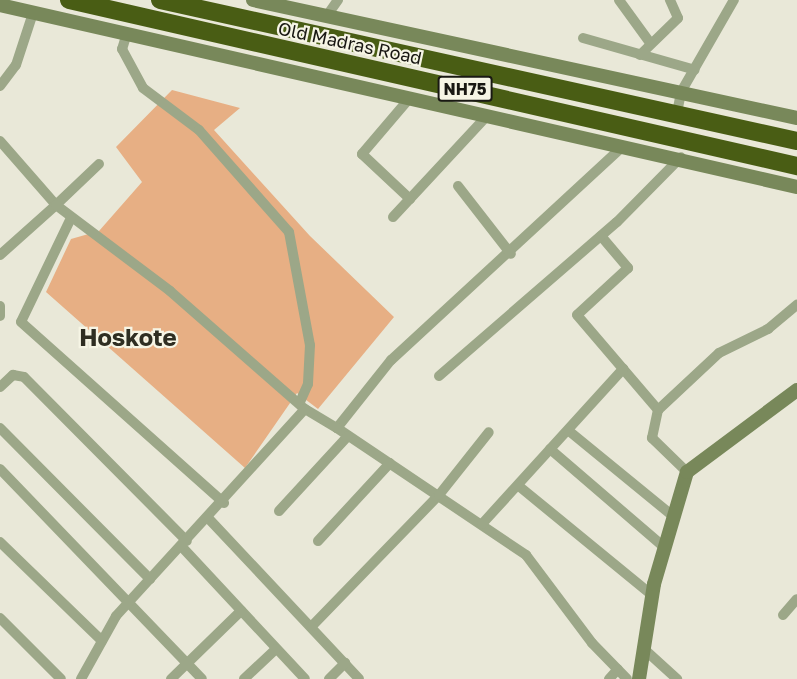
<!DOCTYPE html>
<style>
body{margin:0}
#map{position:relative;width:797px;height:679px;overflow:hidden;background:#e9e8d8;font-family:"Golos Text",sans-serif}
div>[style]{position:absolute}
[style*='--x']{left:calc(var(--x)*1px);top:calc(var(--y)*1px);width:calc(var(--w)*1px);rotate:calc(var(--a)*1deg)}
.green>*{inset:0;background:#e7af84}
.street>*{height:10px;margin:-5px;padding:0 5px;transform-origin:5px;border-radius:5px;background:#9ca788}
.secondary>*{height:14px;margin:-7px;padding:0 7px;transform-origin:7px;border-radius:7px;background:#78885a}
.highway>*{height:18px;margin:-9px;padding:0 9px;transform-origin:9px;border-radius:9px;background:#495d14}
span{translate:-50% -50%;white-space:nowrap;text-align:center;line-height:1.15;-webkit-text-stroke:4.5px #f6f5e5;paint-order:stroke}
.shield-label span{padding:2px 4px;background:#f6f5e5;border:2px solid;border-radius:4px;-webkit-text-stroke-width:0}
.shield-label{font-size:16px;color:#191813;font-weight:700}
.street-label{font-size:18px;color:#191813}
.district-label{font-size:24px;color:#2f2e22;font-weight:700}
</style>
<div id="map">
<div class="green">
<i style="clip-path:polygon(172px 90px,240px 108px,214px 130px,310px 236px,394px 317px,318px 409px,297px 393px,245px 468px,46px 292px,71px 239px,99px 231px,142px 182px,116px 147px)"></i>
</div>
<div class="street">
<i style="--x:619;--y:0;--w:54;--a:54"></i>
<i style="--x:326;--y:17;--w:21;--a:-55"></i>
<i style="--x:127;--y:33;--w:17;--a:107"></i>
<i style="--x:122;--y:49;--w:44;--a:61.7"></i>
<i style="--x:143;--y:88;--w:70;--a:36.9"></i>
<i style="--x:199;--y:130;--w:136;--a:48.6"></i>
<i style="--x:289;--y:232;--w:115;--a:79.5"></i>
<i style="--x:310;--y:345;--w:39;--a:93"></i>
<i style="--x:308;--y:384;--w:20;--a:114"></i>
<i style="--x:583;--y:38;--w:116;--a:15.9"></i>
<i style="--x:640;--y:55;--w:53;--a:-44.2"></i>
<i style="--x:678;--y:18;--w:20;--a:-114"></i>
<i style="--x:0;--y:86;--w:26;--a:-53"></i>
<i style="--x:16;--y:65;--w:55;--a:-71.9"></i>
<i style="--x:408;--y:100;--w:71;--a:130.4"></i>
<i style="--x:362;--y:154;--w:66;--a:43.2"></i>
<i style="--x:677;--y:113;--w:21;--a:-79"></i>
<i style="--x:681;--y:92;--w:106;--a:-60.1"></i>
<i style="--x:0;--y:141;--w:85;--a:48.8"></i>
<i style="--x:56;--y:205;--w:75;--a:138.2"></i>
<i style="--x:621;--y:148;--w:313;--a:137.3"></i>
<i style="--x:391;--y:360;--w:87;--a:128.5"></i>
<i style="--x:337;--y:428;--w:228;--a:33.9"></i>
<i style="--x:526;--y:555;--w:110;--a:53.1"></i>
<i style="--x:592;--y:643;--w:50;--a:45.8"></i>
<i style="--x:99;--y:164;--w:59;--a:136.4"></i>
<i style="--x:56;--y:205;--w:143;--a:37"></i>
<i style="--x:170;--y:291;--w:179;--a:41.2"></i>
<i style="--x:305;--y:409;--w:37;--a:31"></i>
<i style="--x:458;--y:186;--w:86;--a:52.1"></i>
<i style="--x:393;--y:217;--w:135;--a:-47.1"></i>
<i style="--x:71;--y:218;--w:115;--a:115.7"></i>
<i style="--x:21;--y:322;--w:272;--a:41.7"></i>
<i style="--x:601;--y:236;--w:42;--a:49.8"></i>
<i style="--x:628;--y:268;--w:69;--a:137.3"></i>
<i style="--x:577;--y:315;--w:125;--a:49.5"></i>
<i style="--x:0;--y:306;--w:10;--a:90"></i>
<i style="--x:439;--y:376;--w:235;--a:-40.9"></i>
<i style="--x:617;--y:222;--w:91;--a:-45.4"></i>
<i style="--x:0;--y:387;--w:18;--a:-43"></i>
<i style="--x:13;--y:375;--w:11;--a:10"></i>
<i style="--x:24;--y:377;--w:231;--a:45.2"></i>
<i style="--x:0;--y:428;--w:213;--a:45.2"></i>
<i style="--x:569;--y:431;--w:136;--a:39.3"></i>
<i style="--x:550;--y:449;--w:152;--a:40.7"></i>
<i style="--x:0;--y:469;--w:291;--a:46.1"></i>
<i style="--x:687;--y:472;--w:49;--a:-135.8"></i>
<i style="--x:652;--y:438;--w:29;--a:-78"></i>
<i style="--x:658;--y:410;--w:83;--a:-43.1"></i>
<i style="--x:719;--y:353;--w:55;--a:-26.1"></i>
<i style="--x:768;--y:329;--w:38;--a:-40"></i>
<i style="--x:520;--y:487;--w:171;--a:39.3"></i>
<i style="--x:279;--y:511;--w:102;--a:-47.4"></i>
<i style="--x:209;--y:519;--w:219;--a:46.8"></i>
<i style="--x:482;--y:524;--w:210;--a:-47.7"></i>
<i style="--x:318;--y:541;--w:106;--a:-47.3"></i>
<i style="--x:0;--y:542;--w:142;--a:44.1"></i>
<i style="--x:182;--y:547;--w:180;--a:47"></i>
<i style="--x:783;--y:615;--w:21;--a:-49"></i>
<i style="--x:0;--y:618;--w:86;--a:45"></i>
<i style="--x:312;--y:626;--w:182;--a:-45.9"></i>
<i style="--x:439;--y:495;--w:80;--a:-51.6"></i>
<i style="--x:644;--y:649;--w:45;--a:42.3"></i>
<i style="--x:81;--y:679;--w:72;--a:-60.9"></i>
<i style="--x:116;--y:616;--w:280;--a:-47.6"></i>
<i style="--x:171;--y:679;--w:98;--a:-44.2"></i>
<i style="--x:244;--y:679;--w:44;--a:-43.2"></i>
<i style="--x:329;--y:679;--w:23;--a:-45"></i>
<i style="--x:609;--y:679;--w:13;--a:-48"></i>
</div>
<div class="secondary">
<i style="--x:253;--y:0;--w:557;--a:12.24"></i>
<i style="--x:0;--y:5;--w:818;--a:12.86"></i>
<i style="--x:639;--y:679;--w:96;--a:-81"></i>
<i style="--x:654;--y:584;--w:117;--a:-73.6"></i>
<i style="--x:687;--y:472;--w:137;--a:-36.7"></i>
</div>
<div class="highway">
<i style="--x:69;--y:0;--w:747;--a:12.85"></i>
<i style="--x:160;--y:0;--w:652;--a:12.48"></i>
</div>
<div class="shield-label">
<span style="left:465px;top:89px">NH75</span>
</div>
<div class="street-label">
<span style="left:350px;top:43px;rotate:12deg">Old Madras Road</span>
</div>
<div class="district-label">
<span style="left:128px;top:337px">Hoskote</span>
</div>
</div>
